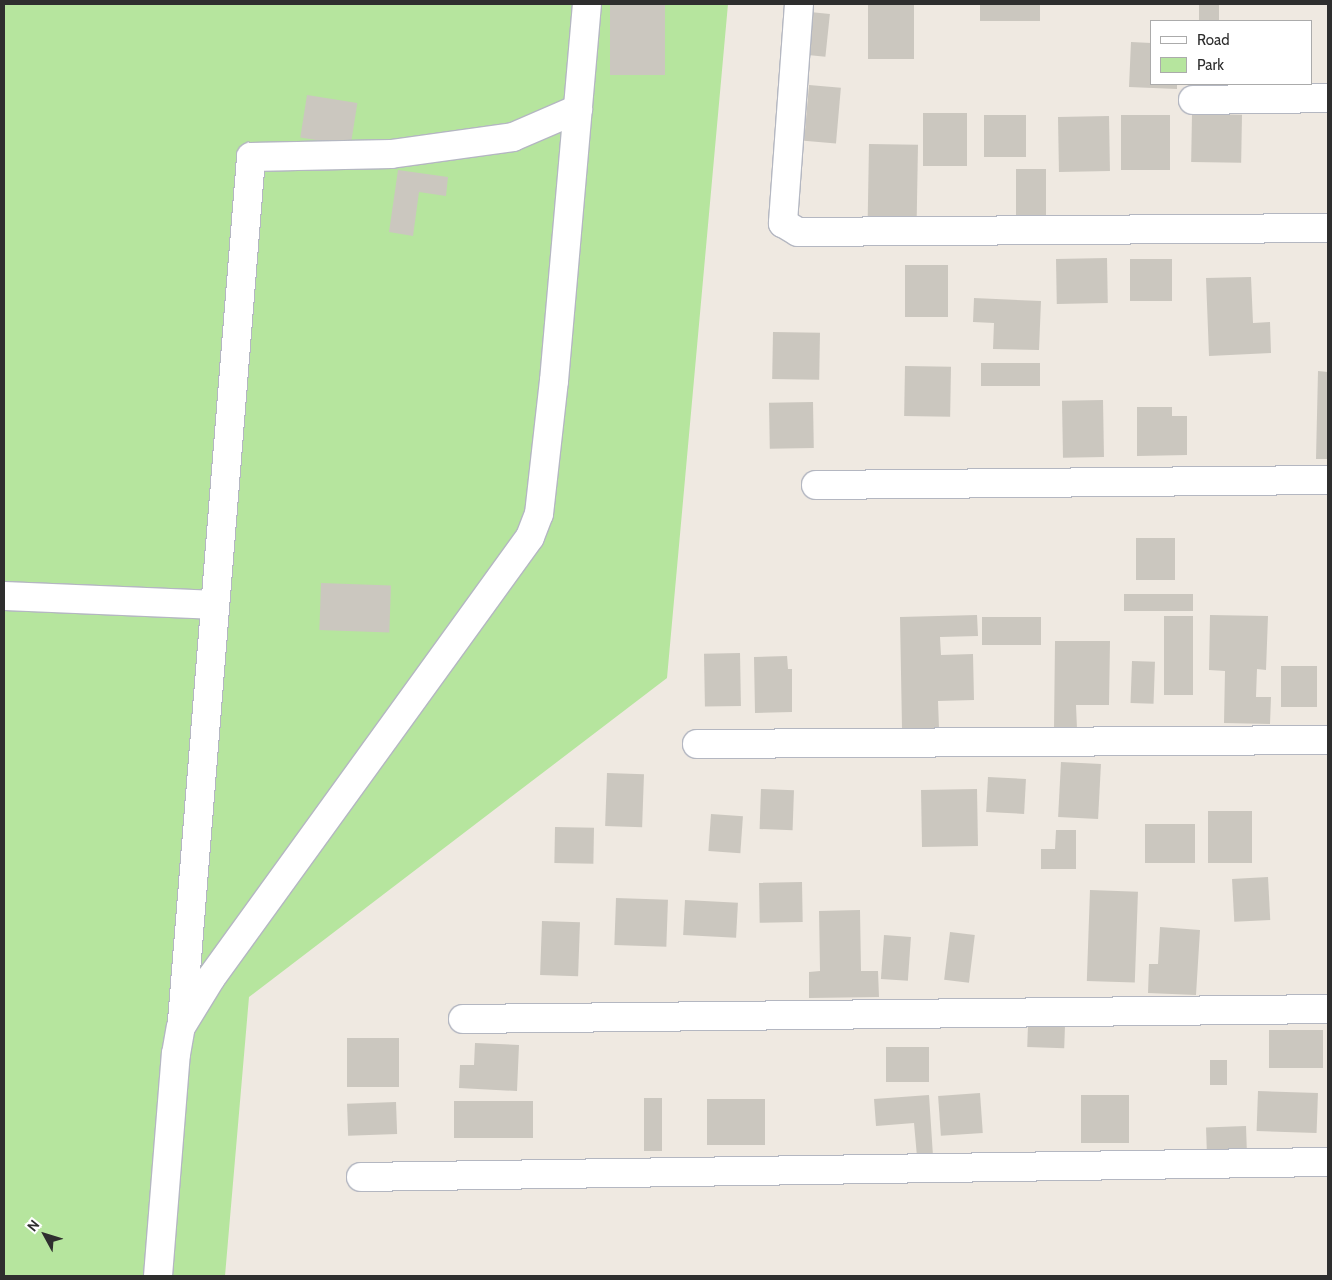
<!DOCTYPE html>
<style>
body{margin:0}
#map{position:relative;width:1332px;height:1280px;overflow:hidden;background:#efe9e1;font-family:Cabin,sans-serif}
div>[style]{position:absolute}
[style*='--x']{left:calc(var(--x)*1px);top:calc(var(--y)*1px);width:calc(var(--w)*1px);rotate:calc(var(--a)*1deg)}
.green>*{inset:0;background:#b6e59e}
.building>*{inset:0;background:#cbc7bf;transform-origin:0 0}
.roads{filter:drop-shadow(1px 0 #b4b7c1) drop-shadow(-1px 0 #b4b7c1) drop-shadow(0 1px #b4b7c1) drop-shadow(0 -1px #b4b7c1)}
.minor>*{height:28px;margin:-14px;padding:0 14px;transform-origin:14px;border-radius:14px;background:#fff}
span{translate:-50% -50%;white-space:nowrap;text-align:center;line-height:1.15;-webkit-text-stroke:4px #fff;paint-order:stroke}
.frame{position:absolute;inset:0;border:5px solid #2e2e2e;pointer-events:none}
.legend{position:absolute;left:1150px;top:20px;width:162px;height:65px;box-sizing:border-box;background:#fff;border:1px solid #ababab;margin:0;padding:6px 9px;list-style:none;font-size:15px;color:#2e2e2e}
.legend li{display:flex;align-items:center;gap:10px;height:25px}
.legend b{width:25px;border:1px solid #ababab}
.north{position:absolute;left:20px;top:1210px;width:50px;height:50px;-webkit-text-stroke:4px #fff;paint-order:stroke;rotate:309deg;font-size:14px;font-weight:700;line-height:20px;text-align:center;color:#2e2e2e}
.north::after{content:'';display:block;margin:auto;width:18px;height:22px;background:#2e2e2e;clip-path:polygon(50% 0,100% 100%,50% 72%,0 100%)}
</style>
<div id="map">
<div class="green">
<i style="clip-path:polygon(4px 4px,728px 4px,667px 678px,249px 997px,225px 1276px,4px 1276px)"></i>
</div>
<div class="building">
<i style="left:610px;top:4px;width:55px;height:71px"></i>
<i style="left:868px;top:4px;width:46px;height:55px"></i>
<i style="left:980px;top:4px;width:60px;height:17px"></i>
<i style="left:1199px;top:4px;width:20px;height:17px"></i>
<i style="left:810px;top:12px;width:20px;height:43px;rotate:6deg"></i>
<i style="clip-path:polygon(1131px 42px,1151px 43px,1151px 84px,1177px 84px,1177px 89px,1129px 87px)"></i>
<i style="left:809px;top:85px;width:32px;height:56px;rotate:5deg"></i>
<i style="left:307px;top:95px;width:51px;height:43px;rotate:9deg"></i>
<i style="left:923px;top:113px;width:44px;height:53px"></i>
<i style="left:1192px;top:114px;width:50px;height:48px;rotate:1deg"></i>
<i style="left:984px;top:115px;width:42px;height:42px"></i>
<i style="left:1121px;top:115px;width:49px;height:55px"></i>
<i style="left:1109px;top:116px;width:55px;height:51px;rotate:89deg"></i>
<i style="left:869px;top:144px;width:49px;height:73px;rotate:1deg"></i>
<i style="left:1016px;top:169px;width:30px;height:48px"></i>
<i style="clip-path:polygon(398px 170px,448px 177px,446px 196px,419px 192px,413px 236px,389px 232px)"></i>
<i style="left:1107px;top:258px;width:45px;height:51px;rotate:89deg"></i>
<i style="left:1130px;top:259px;width:42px;height:42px"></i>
<i style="left:905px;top:265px;width:43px;height:52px"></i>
<i style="clip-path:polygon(1251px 277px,1253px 323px,1270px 322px,1271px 353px,1209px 356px,1206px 278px)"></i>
<i style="clip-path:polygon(974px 298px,1041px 301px,1039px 350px,993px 349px,994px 323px,973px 322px)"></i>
<i style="left:773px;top:332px;width:47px;height:47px;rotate:1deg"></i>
<i style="left:1040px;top:363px;width:23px;height:59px;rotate:90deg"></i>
<i style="left:905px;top:366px;width:46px;height:50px;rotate:1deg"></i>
<i style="clip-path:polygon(1318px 371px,1328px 372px,1328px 459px,1316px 459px)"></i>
<i style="left:1103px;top:400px;width:57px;height:41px;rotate:89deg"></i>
<i style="left:813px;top:402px;width:46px;height:44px;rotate:89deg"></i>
<i style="clip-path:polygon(1137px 407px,1172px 407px,1172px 416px,1187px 416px,1187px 455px,1137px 456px)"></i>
<i style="left:1136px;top:538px;width:39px;height:42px"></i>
<i style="left:321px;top:583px;width:70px;height:47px;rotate:2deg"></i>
<i style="left:1124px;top:594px;width:69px;height:17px"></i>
<i style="clip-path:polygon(977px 615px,978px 636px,940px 637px,941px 655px,973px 654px,974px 700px,938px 701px,939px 728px,902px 729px,900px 617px)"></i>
<i style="clip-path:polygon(1210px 615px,1268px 616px,1266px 670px,1257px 669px,1256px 697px,1271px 697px,1270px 724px,1224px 723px,1225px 671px,1209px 670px)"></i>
<i style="left:1164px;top:616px;width:29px;height:79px"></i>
<i style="left:982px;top:617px;width:59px;height:28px"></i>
<i style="clip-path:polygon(1055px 641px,1110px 641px,1109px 705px,1076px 705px,1077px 729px,1054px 728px)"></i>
<i style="left:740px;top:653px;width:53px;height:36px;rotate:89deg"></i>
<i style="clip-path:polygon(787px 656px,788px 669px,792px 669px,792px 712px,755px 713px,754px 657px)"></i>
<i style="left:1132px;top:661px;width:23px;height:42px;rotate:2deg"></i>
<i style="left:1317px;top:666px;width:41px;height:36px;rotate:90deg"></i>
<i style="left:1061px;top:762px;width:40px;height:55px;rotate:3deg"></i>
<i style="left:607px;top:773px;width:37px;height:53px;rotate:2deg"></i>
<i style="left:988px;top:777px;width:38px;height:35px;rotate:3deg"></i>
<i style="left:761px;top:789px;width:33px;height:40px;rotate:2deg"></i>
<i style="left:977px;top:789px;width:57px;height:56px;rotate:89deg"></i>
<i style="left:1208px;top:811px;width:44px;height:52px"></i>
<i style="left:711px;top:814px;width:32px;height:37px;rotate:4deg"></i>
<i style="left:1195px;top:824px;width:39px;height:50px;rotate:90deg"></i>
<i style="left:555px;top:827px;width:39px;height:36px;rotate:1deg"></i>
<i style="clip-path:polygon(1056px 830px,1076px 830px,1076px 869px,1041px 869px,1041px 849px,1055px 849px)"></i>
<i style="left:1268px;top:877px;width:43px;height:36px;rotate:87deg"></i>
<i style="left:802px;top:882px;width:40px;height:43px;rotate:89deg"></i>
<i style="left:1090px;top:890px;width:48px;height:91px;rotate:2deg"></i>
<i style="left:616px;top:898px;width:52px;height:47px;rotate:2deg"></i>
<i style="left:685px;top:900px;width:53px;height:35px;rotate:3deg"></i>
<i style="clip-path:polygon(860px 910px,861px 971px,878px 971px,879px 997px,809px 998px,809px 972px,820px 971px,819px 911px)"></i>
<i style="left:542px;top:921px;width:38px;height:54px;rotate:2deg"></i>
<i style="clip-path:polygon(1160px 927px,1200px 930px,1196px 995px,1148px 993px,1149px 964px,1158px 964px)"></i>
<i style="left:950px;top:932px;width:25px;height:48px;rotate:7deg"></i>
<i style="left:884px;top:935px;width:27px;height:44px;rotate:4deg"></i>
<i style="left:1028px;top:1025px;width:37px;height:22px;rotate:2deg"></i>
<i style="left:1269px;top:1030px;width:54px;height:38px"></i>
<i style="left:347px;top:1038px;width:52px;height:49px"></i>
<i style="clip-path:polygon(475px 1043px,519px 1045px,517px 1091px,459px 1088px,460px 1065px,474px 1065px)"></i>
<i style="left:886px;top:1047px;width:43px;height:35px"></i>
<i style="left:1227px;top:1060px;width:25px;height:17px;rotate:90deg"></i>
<i style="left:1258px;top:1091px;width:60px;height:40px;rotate:2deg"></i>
<i style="left:980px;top:1093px;width:40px;height:42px;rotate:86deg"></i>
<i style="clip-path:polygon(929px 1095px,933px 1156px,917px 1157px,914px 1123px,876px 1126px,874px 1099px)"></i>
<i style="left:1081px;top:1095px;width:48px;height:48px"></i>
<i style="left:644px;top:1098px;width:18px;height:53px"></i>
<i style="left:707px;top:1099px;width:58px;height:46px"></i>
<i style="left:533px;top:1101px;width:37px;height:79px;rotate:90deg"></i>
<i style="left:396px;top:1102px;width:32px;height:49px;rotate:88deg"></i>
<i style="left:1246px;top:1126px;width:25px;height:40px;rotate:88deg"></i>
</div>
<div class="roads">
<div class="minor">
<i style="--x:799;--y:4;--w:220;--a:94.2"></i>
<i style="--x:783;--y:223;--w:17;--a:31"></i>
<i style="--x:798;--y:232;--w:530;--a:-0.43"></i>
<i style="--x:1193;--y:100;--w:135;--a:-0.8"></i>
<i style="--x:816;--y:485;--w:512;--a:-0.56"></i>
<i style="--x:4;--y:596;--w:211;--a:2.4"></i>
<i style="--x:697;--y:744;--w:631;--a:-0.36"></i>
<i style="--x:463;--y:1019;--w:865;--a:-0.66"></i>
<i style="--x:182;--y:1021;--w:867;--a:-85.43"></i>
<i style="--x:251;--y:157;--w:140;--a:-1.2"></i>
<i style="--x:391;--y:154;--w:123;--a:-7.9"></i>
<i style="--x:513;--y:137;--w:71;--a:-23.3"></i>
<i style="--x:361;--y:1177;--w:967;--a:-0.89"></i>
<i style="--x:158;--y:1276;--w:223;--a:-85.4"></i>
<i style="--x:176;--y:1054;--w:27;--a:-80"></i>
<i style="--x:181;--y:1027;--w:57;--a:-58.5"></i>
<i style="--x:211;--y:978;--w:544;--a:-54.12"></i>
<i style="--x:530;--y:537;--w:25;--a:-69"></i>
<i style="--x:539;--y:514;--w:134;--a:-83.6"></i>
<i style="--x:554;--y:381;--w:378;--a:-85"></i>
</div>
</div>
<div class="frame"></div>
<ul class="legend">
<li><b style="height:6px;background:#fff"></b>Road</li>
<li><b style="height:14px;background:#b6e59e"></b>Park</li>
</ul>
<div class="north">N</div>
</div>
